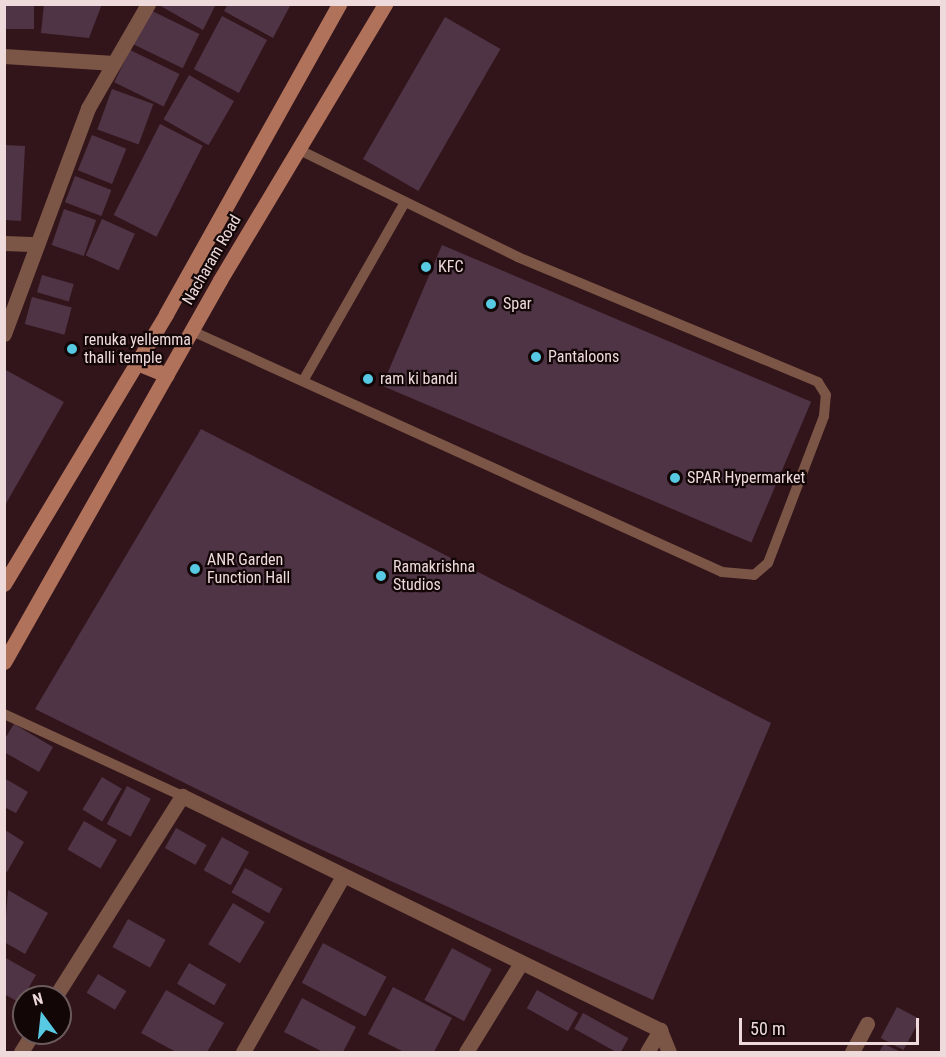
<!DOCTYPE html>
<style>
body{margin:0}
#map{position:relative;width:946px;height:1057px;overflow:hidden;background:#32151a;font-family:"Roboto Condensed",sans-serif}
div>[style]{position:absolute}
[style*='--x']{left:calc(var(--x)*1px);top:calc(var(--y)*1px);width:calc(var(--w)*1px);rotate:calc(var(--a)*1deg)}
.building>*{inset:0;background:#4f3446;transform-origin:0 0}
.lane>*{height:10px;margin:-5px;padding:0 5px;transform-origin:5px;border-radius:5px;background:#7b5546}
.street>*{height:15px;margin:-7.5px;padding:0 7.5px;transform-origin:7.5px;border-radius:7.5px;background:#7b5546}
.secondary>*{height:15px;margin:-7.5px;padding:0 7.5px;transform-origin:7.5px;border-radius:7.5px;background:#b0725b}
.dots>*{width:16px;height:16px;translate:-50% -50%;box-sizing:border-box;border:3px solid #120607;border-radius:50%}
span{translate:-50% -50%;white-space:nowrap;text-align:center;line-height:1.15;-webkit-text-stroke:4.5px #120607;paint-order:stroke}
.street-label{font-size:16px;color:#eed9db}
.poi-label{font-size:16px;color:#eed9db}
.left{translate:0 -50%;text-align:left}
.frame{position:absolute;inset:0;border:6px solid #eed9db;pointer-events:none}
.north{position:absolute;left:12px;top:985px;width:60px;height:60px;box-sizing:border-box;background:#120607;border:2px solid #6a5a5c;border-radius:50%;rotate:345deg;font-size:16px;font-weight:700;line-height:24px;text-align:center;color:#eed9db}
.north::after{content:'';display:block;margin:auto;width:21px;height:27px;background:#57c9e3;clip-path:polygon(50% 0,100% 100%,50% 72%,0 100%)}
.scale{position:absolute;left:739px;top:1018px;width:180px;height:27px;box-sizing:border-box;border:3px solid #eed9db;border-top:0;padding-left:8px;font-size:18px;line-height:21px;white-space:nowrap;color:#eed9db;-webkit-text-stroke:4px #120607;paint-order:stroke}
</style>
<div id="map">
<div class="building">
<i style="left:4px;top:4px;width:30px;height:25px"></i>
<i style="clip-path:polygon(44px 4px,102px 4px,89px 38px,41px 33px)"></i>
<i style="clip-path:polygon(157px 4px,216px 4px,203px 30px)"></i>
<i style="clip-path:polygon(228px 4px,291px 4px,273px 38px,224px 11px)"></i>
<i style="left:150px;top:10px;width:55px;height:38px;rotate:26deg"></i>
<i style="left:222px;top:16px;width:51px;height:60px;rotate:28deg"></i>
<i style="left:445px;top:17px;width:64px;height:164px;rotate:30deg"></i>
<i style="left:130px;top:50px;width:55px;height:36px;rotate:26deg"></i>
<i style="left:189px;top:75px;width:52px;height:51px;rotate:30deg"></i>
<i style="left:112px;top:89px;width:44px;height:43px;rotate:20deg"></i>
<i style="left:160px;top:124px;width:48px;height:102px;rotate:27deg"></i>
<i style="left:92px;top:135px;width:37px;height:38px;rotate:22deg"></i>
<i style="clip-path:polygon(5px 145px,25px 146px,21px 221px,5px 220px)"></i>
<i style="left:75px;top:176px;width:39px;height:28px;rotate:21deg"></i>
<i style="left:64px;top:209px;width:34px;height:38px;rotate:19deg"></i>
<i style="left:102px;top:219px;width:36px;height:40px;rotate:24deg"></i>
<i style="left:442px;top:245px;width:401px;height:153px;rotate:23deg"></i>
<i style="left:42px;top:275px;width:33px;height:18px;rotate:16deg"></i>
<i style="left:32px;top:297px;width:41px;height:28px;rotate:15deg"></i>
<i style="clip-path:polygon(4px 369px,64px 402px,4px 507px)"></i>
<i style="clip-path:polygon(201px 429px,771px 723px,653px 1000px,296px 838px,35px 709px)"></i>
<i style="clip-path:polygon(14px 724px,53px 747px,39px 772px,4px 752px,4px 740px)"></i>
<i style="left:102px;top:777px;width:23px;height:38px;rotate:31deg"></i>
<i style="clip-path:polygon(4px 778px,28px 792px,16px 813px,4px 807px)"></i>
<i style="left:127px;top:786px;width:27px;height:43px;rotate:28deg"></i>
<i style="left:84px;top:821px;width:38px;height:33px;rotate:30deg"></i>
<i style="left:176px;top:828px;width:35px;height:23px;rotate:29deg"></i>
<i style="clip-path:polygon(5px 830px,24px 842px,7px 872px,5px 871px)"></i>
<i style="left:222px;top:837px;width:31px;height:38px;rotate:29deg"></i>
<i style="left:245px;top:868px;width:43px;height:28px;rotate:29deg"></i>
<i style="clip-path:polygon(8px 890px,48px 913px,25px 954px,4px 942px)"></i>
<i style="left:233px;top:903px;width:37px;height:48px;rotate:31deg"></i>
<i style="left:128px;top:919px;width:43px;height:32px;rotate:29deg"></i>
<i style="left:323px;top:943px;width:72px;height:45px;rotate:28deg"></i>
<i style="left:452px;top:948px;width:45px;height:59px;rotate:28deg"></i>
<i style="clip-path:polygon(4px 957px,36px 975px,20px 1003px,4px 994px)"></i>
<i style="left:189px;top:963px;width:43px;height:24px;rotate:30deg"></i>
<i style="left:98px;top:974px;width:33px;height:22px;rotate:31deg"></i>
<i style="clip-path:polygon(393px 987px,452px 1018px,434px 1052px,404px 1052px,368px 1034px)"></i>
<i style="clip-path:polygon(166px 990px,224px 1023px,207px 1052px,176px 1052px,141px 1033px)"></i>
<i style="left:537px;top:990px;width:47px;height:21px;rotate:29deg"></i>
<i style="clip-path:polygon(302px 998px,356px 1027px,343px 1052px,323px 1052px,284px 1032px)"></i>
<i style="left:897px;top:1007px;width:26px;height:35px;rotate:28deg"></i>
<i style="left:583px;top:1013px;width:52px;height:18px;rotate:29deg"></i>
<i style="clip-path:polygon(884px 1044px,901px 1052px,879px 1052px)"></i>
</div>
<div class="lane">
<i style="--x:192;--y:331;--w:582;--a:24.45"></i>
<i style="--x:722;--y:572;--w:32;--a:5"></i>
<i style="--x:754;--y:575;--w:18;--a:-41"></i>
<i style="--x:768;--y:563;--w:157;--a:-69.1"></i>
<i style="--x:824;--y:416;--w:21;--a:-85"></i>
<i style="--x:826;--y:395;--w:15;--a:-122"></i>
<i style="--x:818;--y:382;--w:325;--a:-157.4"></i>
<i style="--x:518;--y:257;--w:245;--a:-153.9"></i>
<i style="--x:303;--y:381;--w:206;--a:-60.3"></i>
<i style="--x:4;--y:714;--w:196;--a:24.7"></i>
</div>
<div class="street">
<i style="--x:4;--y:56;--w:110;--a:3.6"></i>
<i style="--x:4;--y:243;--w:33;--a:2"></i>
<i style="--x:4;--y:334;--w:241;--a:-69.6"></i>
<i style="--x:88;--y:108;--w:120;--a:-60"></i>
<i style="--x:55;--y:997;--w:238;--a:-57.7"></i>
<i style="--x:182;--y:796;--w:532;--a:26.08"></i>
<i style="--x:660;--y:1030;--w:24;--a:68"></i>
<i style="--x:21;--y:1052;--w:22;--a:-58"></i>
<i style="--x:243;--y:1052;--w:200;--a:-60.4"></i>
<i style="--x:466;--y:1052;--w:105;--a:-58.3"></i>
<i style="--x:647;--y:1052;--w:26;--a:-59"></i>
<i style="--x:852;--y:1052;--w:32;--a:-62"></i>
</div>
<div class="secondary">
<i style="--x:137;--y:363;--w:32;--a:22"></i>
<i style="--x:4;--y:584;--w:315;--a:-59"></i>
<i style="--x:166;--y:314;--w:355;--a:-60.8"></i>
<i style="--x:4;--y:662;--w:439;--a:-60.5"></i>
<i style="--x:220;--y:280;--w:322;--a:-59.1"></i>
</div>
<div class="dots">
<i style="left:426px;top:267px;background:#57c9e3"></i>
<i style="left:491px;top:304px;background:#57c9e3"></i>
<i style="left:72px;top:349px;background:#57c9e3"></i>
<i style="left:536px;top:357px;background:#57c9e3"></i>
<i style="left:368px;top:379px;background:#57c9e3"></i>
<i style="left:675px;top:478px;background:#57c9e3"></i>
<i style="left:195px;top:569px;background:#57c9e3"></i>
<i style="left:381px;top:576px;background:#57c9e3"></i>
</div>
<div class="street-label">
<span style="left:212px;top:260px;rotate:-60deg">Nacharam Road</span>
</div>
<div class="poi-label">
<span class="left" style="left:438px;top:267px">KFC</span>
<span class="left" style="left:503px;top:304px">Spar</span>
<span class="left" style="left:84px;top:349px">renuka yellemma<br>thalli temple</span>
<span class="left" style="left:548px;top:357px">Pantaloons</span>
<span class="left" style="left:380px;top:379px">ram ki bandi</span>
<span class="left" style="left:687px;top:478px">SPAR Hypermarket</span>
<span class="left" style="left:207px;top:569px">ANR Garden<br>Function Hall</span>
<span class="left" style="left:393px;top:576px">Ramakrishna<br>Studios</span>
</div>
<div class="frame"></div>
<div class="north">N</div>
<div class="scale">50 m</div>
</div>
